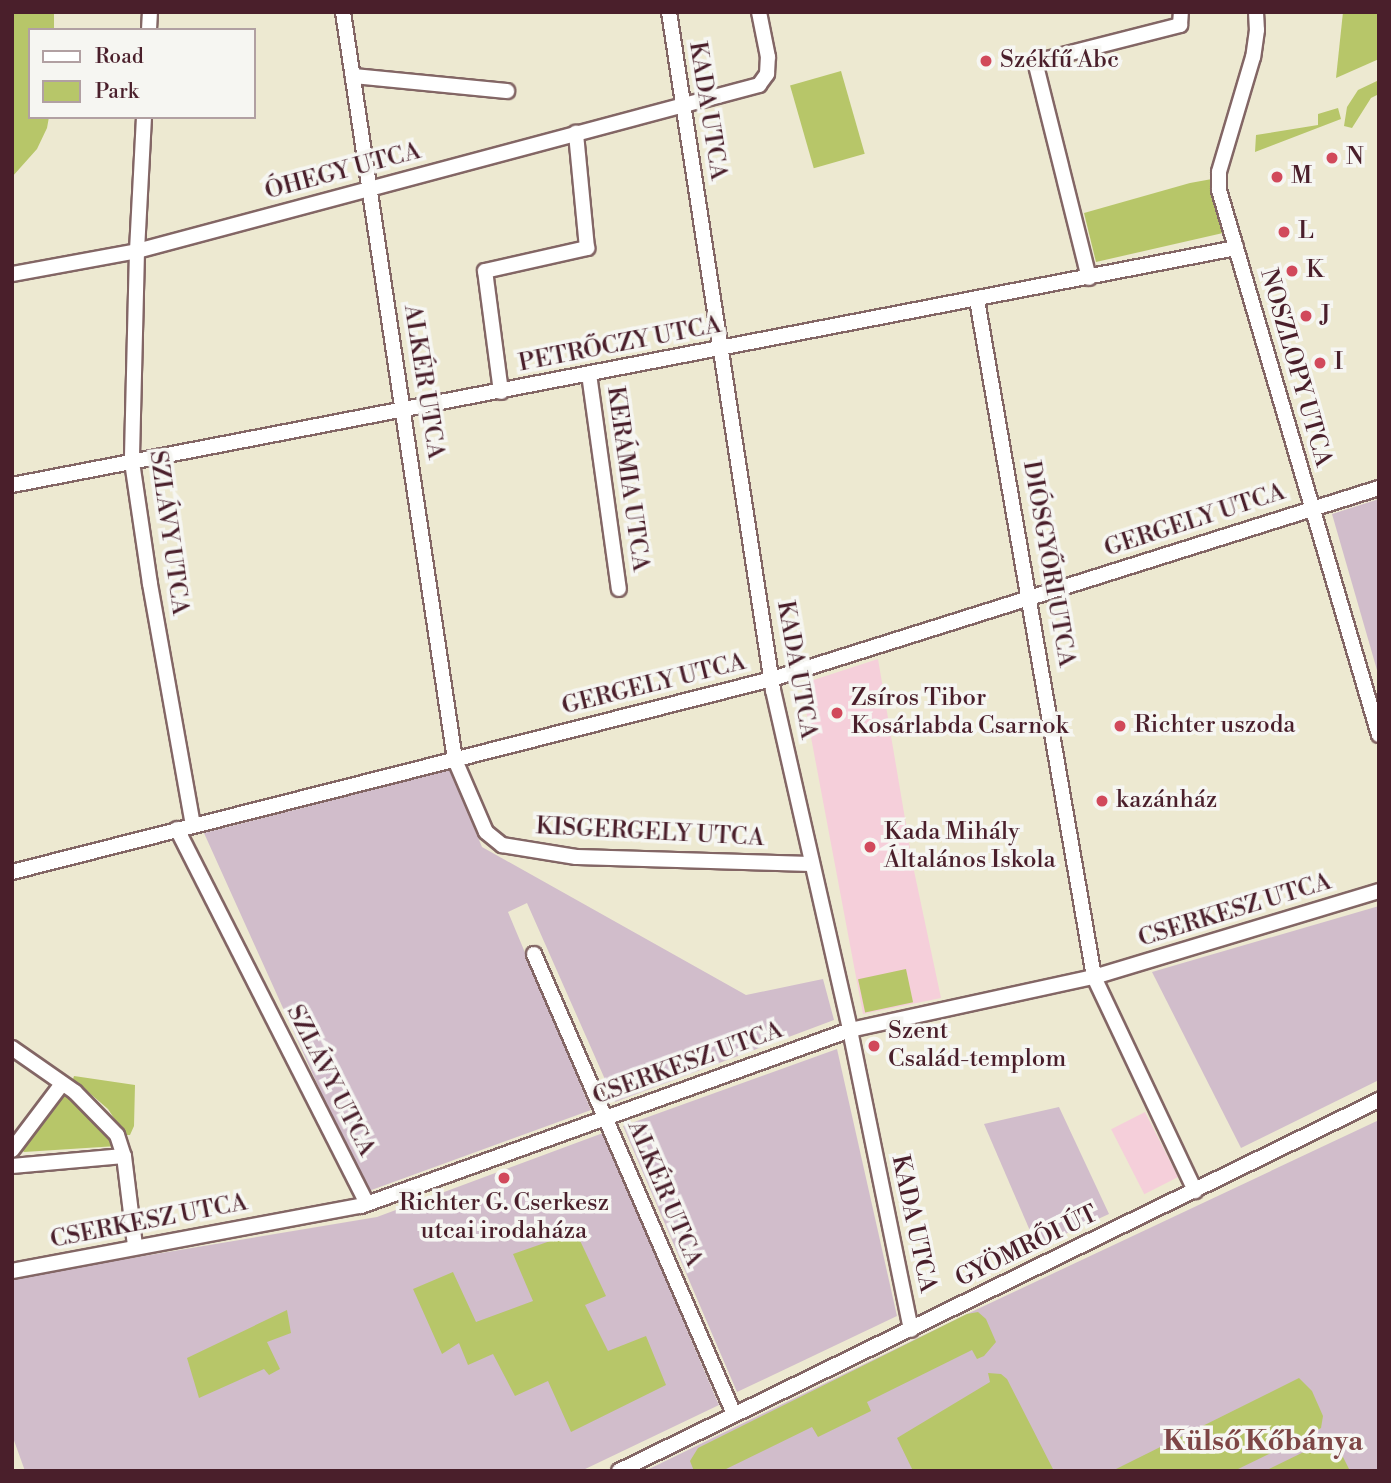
<!DOCTYPE html>
<meta charset="utf-8">
<style>
body{margin:0}
#map{position:relative;width:1391px;height:1483px;overflow:hidden;background:#ede9d1;font-family:"Libre Bodoni",serif}
div>[style]{position:absolute}
[style*='--x']{left:calc(var(--x)*1px);top:calc(var(--y)*1px);width:calc(var(--w)*1px);rotate:calc(var(--a)*1deg)}
.built>*{inset:0;background:#f5cfda;transform-origin:0 0}
.industrial>*{inset:0;background:#d1bdcb}
.green>*{inset:0;background:#b7c669;transform-origin:0 0}
.roads{filter:drop-shadow(2px 0 #836665) drop-shadow(-2px 0 #836665) drop-shadow(0 2px #836665) drop-shadow(0 -2px #836665)}
.minor>*{height:14px;margin:-7px;padding:0 7px;transform-origin:7px;border-radius:7px;background:#fff}
.dots>*{width:19px;height:19px;translate:-50% -50%;box-sizing:border-box;border:4px solid #f6f6f2;border-radius:50%}
span{translate:-50% -50%;white-space:nowrap;text-align:center;line-height:1.15;-webkit-text-stroke:7px #f6f6f2;paint-order:stroke}
.poi-label{font-size:24px;color:#4a1f2b}
.left{translate:0 -50%;text-align:left}
.street-label{font-size:24px;color:#4a1f2b}
.quarter-label{font-size:28px;color:#7e4646;font-weight:700}
.frame{position:absolute;inset:0;border:14px solid #4a1f2b;pointer-events:none}
.legend{position:absolute;left:28px;top:28px;width:228px;height:91px;box-sizing:border-box;background:#f6f6f2;border:2px solid #b1a0a2;margin:0;padding:9px 12px;list-style:none;font-size:21px;color:#4a1f2b}
.legend li{display:flex;align-items:center;gap:14px;height:35px}
.legend b{width:35px;border:2px solid #b1a0a2}
</style>
<div id="map">
<div class="built">
<i style="clip-path:polygon(878px 659px,913px 866px,941px 998px,863px 1014px,801px 684px)"></i>
<i style="left:1145px;top:1112px;width:73px;height:38px;rotate:63deg"></i>
</div>
<div class="industrial">
<i style="clip-path:polygon(1379px 499px,1379px 677px,1332px 514px)"></i>
<i style="clip-path:polygon(450px 770px,482px 847px,746px 995px,823px 979px,834px 1020px,615px 1102px,527px 903px,508px 912px,591px 1110px,366px 1192px,204px 833px)"></i>
<i style="clip-path:polygon(1379px 906px,1379px 1080px,1241px 1148px,1152px 972px)"></i>
<i style="clip-path:polygon(837px 1049px,897px 1316px,737px 1392px,623px 1126px)"></i>
<i style="clip-path:polygon(1059px 1107px,1109px 1214px,1037px 1247px,984px 1124px)"></i>
<i style="clip-path:polygon(1379px 1120px,1379px 1471px,645px 1471px,967px 1314px)"></i>
<i style="clip-path:polygon(603px 1133px,719px 1405px,581px 1471px,25px 1471px,12px 1435px,12px 1278px,377px 1217px)"></i>
</div>
<div class="green">
<i style="clip-path:polygon(12px 12px,54px 12px,54px 30px,30px 30px,30px 117px,49px 117px,47px 128px,37px 149px,12px 177px)"></i>
<i style="clip-path:polygon(1343px 12px,1379px 12px,1379px 59px,1336px 78px)"></i>
<i style="left:841px;top:71px;width:86px;height:53px;rotate:74deg"></i>
<i style="clip-path:polygon(1379px 80px,1379px 94px,1371px 98px,1352px 128px,1344px 126px,1347px 107px,1358px 90px)"></i>
<i style="clip-path:polygon(1338px 108px,1341px 119px,1255px 152px,1256px 135px,1318px 125px,1318px 114px)"></i>
<i style="clip-path:polygon(1212px 179px,1223px 233px,1096px 262px,1084px 213px,1190px 183px)"></i>
<i style="left:906px;top:969px;width:34px;height:49px;rotate:78deg"></i>
<i style="clip-path:polygon(74px 1076px,135px 1085px,134px 1126px,130px 1135px,125px 1135px,108px 1109px,86px 1090px,72px 1082px)"></i>
<i style="clip-path:polygon(64px 1086px,101px 1120px,117px 1146px,24px 1152px,19px 1147px)"></i>
<i style="clip-path:polygon(576px 1232px,606px 1296px,585px 1305px,608px 1351px,646px 1336px,666px 1385px,571px 1432px,548px 1381px,515px 1396px,493px 1354px,468px 1365px,459px 1343px,442px 1354px,413px 1289px,453px 1272px,476px 1322px,533px 1301px,513px 1254px)"></i>
<i style="clip-path:polygon(287px 1310px,291px 1333px,267px 1342px,280px 1369px,269px 1375px,264px 1369px,199px 1398px,187px 1358px)"></i>
<i style="clip-path:polygon(978px 1312px,986px 1319px,996px 1342px,984px 1356px,977px 1359px,972px 1350px,867px 1402px,871px 1411px,818px 1437px,812px 1427px,722px 1471px,694px 1471px,690px 1461px,698px 1448px,967px 1314px)"></i>
<i style="clip-path:polygon(988px 1373px,1001px 1374px,1007px 1379px,1054px 1471px,913px 1471px,897px 1438px,990px 1382px)"></i>
<i style="clip-path:polygon(1299px 1378px,1312px 1391px,1323px 1416px,1321px 1428px,1314px 1432px,1234px 1471px,1112px 1471px)"></i>
<i style="clip-path:polygon(1328px 1445px,1339px 1449px,1350px 1471px,1265px 1471px,1316px 1446px)"></i>
</div>
<div class="roads">
<div class="minor">
<i style="--x:343;--y:12;--w:756;--a:81.48"></i>
<i style="--x:455;--y:760;--w:78;--a:66.7"></i>
<i style="--x:486;--y:832;--w:21;--a:39"></i>
<i style="--x:502;--y:845;--w:75;--a:9.2"></i>
<i style="--x:576;--y:857;--w:236;--a:1.7"></i>
<i style="--x:669;--y:12;--w:686;--a:81.28"></i>
<i style="--x:773;--y:690;--w:349;--a:77.2"></i>
<i style="--x:850;--y:1030;--w:306;--a:78.5"></i>
<i style="--x:1256;--y:12;--w:18;--a:87"></i>
<i style="--x:1257;--y:30;--w:27;--a:98"></i>
<i style="--x:1253;--y:57;--w:120;--a:106.5"></i>
<i style="--x:1219;--y:172;--w:18;--a:90"></i>
<i style="--x:1219;--y:190;--w:568;--a:73.64"></i>
<i style="--x:149;--y:30;--w:18;--a:-87"></i>
<i style="--x:353;--y:76;--w:155;--a:5.6"></i>
<i style="--x:144;--y:117;--w:134;--a:93"></i>
<i style="--x:137;--y:251;--w:211;--a:91.4"></i>
<i style="--x:132;--y:462;--w:123;--a:81.6"></i>
<i style="--x:150;--y:584;--w:245;--a:79.9"></i>
<i style="--x:12;--y:274;--w:127;--a:-10.4"></i>
<i style="--x:137;--y:251;--w:644;--a:-14.94"></i>
<i style="--x:759;--y:85;--w:14;--a:-54"></i>
<i style="--x:767;--y:74;--w:17;--a:-87"></i>
<i style="--x:768;--y:57;--w:46;--a:-101.3"></i>
<i style="--x:1089;--y:278;--w:223;--a:-104"></i>
<i style="--x:1035;--y:62;--w:150;--a:-14.3"></i>
<i style="--x:1180;--y:25;--w:13;--a:-86"></i>
<i style="--x:977;--y:300;--w:687;--a:80.19"></i>
<i style="--x:1094;--y:977;--w:237;--a:64.7"></i>
<i style="--x:589;--y:374;--w:217;--a:82.1"></i>
<i style="--x:501;--y:392;--w:122;--a:-97.5"></i>
<i style="--x:485;--y:271;--w:105;--a:-12.7"></i>
<i style="--x:587;--y:248;--w:116;--a:-95.5"></i>
<i style="--x:12;--y:485;--w:1247;--a:-10.96"></i>
<i style="--x:177;--y:829;--w:420;--a:63.1"></i>
<i style="--x:12;--y:872;--w:784;--a:-14.25"></i>
<i style="--x:772;--y:679;--w:636;--a:-17.47"></i>
<i style="--x:534;--y:954;--w:502;--a:66.5"></i>
<i style="--x:12;--y:1048;--w:77;--a:34.9"></i>
<i style="--x:75;--y:1092;--w:60;--a:45.7"></i>
<i style="--x:117;--y:1135;--w:22;--a:72"></i>
<i style="--x:124;--y:1156;--w:91;--a:83"></i>
<i style="--x:12;--y:1150;--w:83;--a:-52.9"></i>
<i style="--x:12;--y:1166;--w:112;--a:-5.1"></i>
<i style="--x:12;--y:1271;--w:355;--a:-10.6"></i>
<i style="--x:361;--y:1206;--w:520;--a:-19.79"></i>
<i style="--x:850;--y:1030;--w:250;--a:-12.3"></i>
<i style="--x:1094;--y:977;--w:298;--a:-16.8"></i>
<i style="--x:619;--y:1471;--w:846;--a:-26.02"></i>
</div>
</div>
<div class="dots">
<i style="left:986px;top:61px;background:#d1495b"></i>
<i style="left:1332px;top:158px;background:#d1495b"></i>
<i style="left:1277px;top:177px;background:#d1495b"></i>
<i style="left:1284px;top:232px;background:#d1495b"></i>
<i style="left:1292px;top:271px;background:#d1495b"></i>
<i style="left:1306px;top:316px;background:#d1495b"></i>
<i style="left:1320px;top:363px;background:#d1495b"></i>
<i style="left:837px;top:713px;background:#d1495b"></i>
<i style="left:1120px;top:726px;background:#d1495b"></i>
<i style="left:1102px;top:801px;background:#d1495b"></i>
<i style="left:870px;top:847px;background:#d1495b"></i>
<i style="left:874px;top:1046px;background:#d1495b"></i>
<i style="left:504px;top:1178px;background:#d1495b"></i>
</div>
<div class="poi-label">
<span class="left" style="left:1000px;top:61px">Székfű Abc</span>
<span class="left" style="left:1346px;top:158px">N</span>
<span class="left" style="left:1291px;top:177px">M</span>
<span class="left" style="left:1298px;top:232px">L</span>
<span class="left" style="left:1306px;top:271px">K</span>
<span class="left" style="left:1320px;top:316px">J</span>
<span class="left" style="left:1334px;top:363px">I</span>
<span class="left" style="left:851px;top:713px">Zsíros Tibor<br>Kosárlabda Csarnok</span>
<span class="left" style="left:1134px;top:726px">Richter uszoda</span>
<span class="left" style="left:1116px;top:801px">kazánház</span>
<span class="left" style="left:884px;top:847px">Kada Mihály<br>Általános Iskola</span>
<span class="left" style="left:888px;top:1046px">Szent<br>Család-templom</span>
<span style="left:504px;top:1218px">Richter G. Cserkesz<br>utcai irodaháza</span>
</div>
<div class="street-label">
<span style="left:707px;top:111px;rotate:81deg">KADA UTCA</span>
<span style="left:343px;top:172px;rotate:-15deg">ÓHEGY UTCA</span>
<span style="left:620px;top:345px;rotate:-11deg">PETRŐCZY UTCA</span>
<span style="left:1295px;top:368px;rotate:74deg">NOSZLOPY UTCA</span>
<span style="left:423px;top:382px;rotate:81deg">ALKÉR UTCA</span>
<span style="left:627px;top:479px;rotate:82deg">KERÁMIA UTCA</span>
<span style="left:1195px;top:521px;rotate:-18deg">GERGELY UTCA</span>
<span style="left:168px;top:533px;rotate:82deg">SZLÁVY UTCA</span>
<span style="left:1048px;top:564px;rotate:80deg">DIÓSGYŐRI UTCA</span>
<span style="left:796px;top:670px;rotate:80deg">KADA UTCA</span>
<span style="left:654px;top:685px;rotate:-14deg">GERGELY UTCA</span>
<span style="left:650px;top:833px;rotate:3deg">KISGERGELY UTCA</span>
<span style="left:1235px;top:911px;rotate:-17deg">CSERKESZ UTCA</span>
<span style="left:688px;top:1064px;rotate:-20deg">CSERKESZ UTCA</span>
<span style="left:330px;top:1081px;rotate:63deg">SZLÁVY UTCA</span>
<span style="left:664px;top:1194px;rotate:67deg">ALKÉR UTCA</span>
<span style="left:149px;top:1222px;rotate:-11deg">CSERKESZ UTCA</span>
<span style="left:913px;top:1224px;rotate:78deg">KADA UTCA</span>
<span style="left:1027px;top:1247px;rotate:-26deg">GYÖMRŐI ÚT</span>
</div>
<div class="quarter-label">
<span style="left:1263px;top:1442px">Külső Kőbánya</span>
</div>
<div class="frame"></div>
<ul class="legend">
<li><b style="height:9px;background:#fff"></b>Road</li>
<li><b style="height:19px;background:#b7c669"></b>Park</li>
</ul>
</div>
